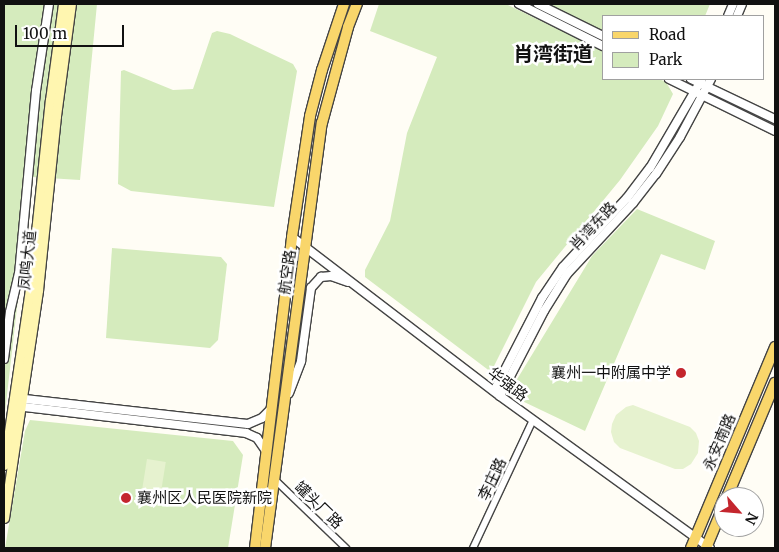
<!DOCTYPE html>
<meta charset="utf-8">
<style>
body{margin:0}
#map{position:relative;width:779px;height:552px;overflow:hidden;background:#fffdf5;font-family:Merriweather,"Noto Sans SC",serif}
div>[style]{position:absolute}
[style*='--x']{left:calc(var(--x)*1px);top:calc(var(--y)*1px);width:calc(var(--w)*1px);rotate:calc(var(--a)*1deg)}
.green>*{inset:0;background:#d5ebbd}
.pitch>*{inset:0;background:#e6f2cf;transform-origin:0 0}
.roads{filter:drop-shadow(1px 0 #444) drop-shadow(-1px 0 #444) drop-shadow(0 1px #444) drop-shadow(0 -1px #444)}
.minor>*{height:6px;margin:-3px;padding:0 3px;transform-origin:3px;border-radius:3px;background:#fff}
.tertiary>*{height:8px;margin:-4px;padding:0 4px;transform-origin:4px;border-radius:4px;background:#fff}
.secondary>*{height:9px;margin:-4.5px;padding:0 4.5px;transform-origin:4.5px;border-radius:4.5px;background:#fff6b0}
.primary>*{height:10px;margin:-5px;padding:0 5px;transform-origin:5px;border-radius:5px;background:#f9d66b}
.dots>*{width:14px;height:14px;translate:-50% -50%;box-sizing:border-box;border:2px solid #fff;border-radius:50%}
span{translate:-50% -50%;white-space:nowrap;text-align:center;line-height:1.15;-webkit-text-stroke:5px #fff;paint-order:stroke}
.street-label{font-size:15px;color:#111}
.poi-label{font-size:15px;color:#111}
.right{translate:-100% -50%;text-align:right}
.left{translate:0 -50%;text-align:left}
.district-label{font-size:20px;color:#111;font-weight:700}
.frame{position:absolute;inset:0;border:5px solid #111;pointer-events:none}
.legend{position:absolute;left:602px;top:15px;width:162px;height:65px;box-sizing:border-box;background:#fff;border:1px solid #a0a0a0;margin:0;padding:6px 9px;list-style:none;font-size:15px;color:#111}
.legend li{display:flex;align-items:center;gap:10px;height:25px}
.legend b{width:25px;border:1px solid #a0a0a0}
.north{position:absolute;left:714px;top:487px;width:50px;height:50px;box-sizing:border-box;background:#fff;border:1px solid #a0a0a0;border-radius:50%;rotate:117deg;font-size:14px;font-weight:700;line-height:20px;text-align:center;color:#111}
.north::after{content:'';display:block;margin:auto;width:18px;height:22px;background:#c4262e;clip-path:polygon(50% 0,100% 100%,50% 72%,0 100%)}
.scale{position:absolute;left:15px;top:25px;width:109px;height:22px;box-sizing:border-box;border:2px solid #111;border-top:0;padding-left:6px;font-size:15px;line-height:18px;white-space:nowrap;color:#111;-webkit-text-stroke:4px #fff;paint-order:stroke}
</style>
<div id="map">
<div class="green">
<i style="clip-path:polygon(4px 4px,97px 4px,80px 180px,32px 177px,4px 421px)"></i>
<i style="clip-path:polygon(379px 4px,506px 4px,603px 51px,603px 79px,659px 79px,666px 82px,673px 94px,658px 126px,620px 180px,536px 282px,491px 372px,365px 277px,365px 270px,390px 221px,407px 133px,437px 57px,370px 31px)"></i>
<i style="clip-path:polygon(544px 4px,710px 4px,705px 16px,603px 16px,603px 33px)"></i>
<i style="clip-path:polygon(217px 31px,230px 34px,293px 64px,297px 71px,274px 207px,131px 191px,118px 184px,121px 71px,124px 70px,173px 90px,193px 89px,212px 33px)"></i>
<i style="clip-path:polygon(637px 209px,715px 241px,705px 270px,661px 254px,585px 431px,520px 400px,516px 381px,592px 256px)"></i>
<i style="clip-path:polygon(112px 248px,221px 257px,227px 264px,218px 340px,210px 348px,106px 338px)"></i>
<i style="clip-path:polygon(30px 420px,233px 441px,243px 455px,228px 548px,5px 548px,25px 431px)"></i>
</div>
<div class="pitch">
<i style="clip-path:polygon(633px 405px,690px 427px,696px 433px,699px 441px,698px 453px,691px 464px,683px 469px,675px 469px,620px 448px,614px 442px,611px 432px,612px 424px,616px 415px,626px 407px)"></i>
<i style="left:147px;top:459px;width:19px;height:33px;rotate:9deg"></i>
</div>
<div class="roads">
<div class="minor">
<i style="--x:274;--y:479;--w:100;--a:43.8"></i>
<i style="--x:473;--y:548;--w:141;--a:-64.9"></i>
</div>
<div class="tertiary">
<i style="--x:519;--y:4;--w:94;--a:26.6"></i>
<i style="--x:538;--y:4;--w:72;--a:26.2"></i>
<i style="--x:728;--y:16;--w:13;--a:-67"></i>
<i style="--x:737;--y:16;--w:13;--a:-67"></i>
<i style="--x:669;--y:79;--w:118;--a:26.1"></i>
<i style="--x:691;--y:79;--w:93;--a:25.5"></i>
<i style="--x:292;--y:237;--w:262;--a:37.4"></i>
<i style="--x:500;--y:396;--w:259;--a:35.9"></i>
<i style="--x:4;--y:359;--w:47;--a:-82.7"></i>
<i style="--x:10;--y:312;--w:39;--a:-77"></i>
<i style="--x:19;--y:274;--w:184;--a:-84.7"></i>
<i style="--x:36;--y:91;--w:88;--a:-81.5"></i>
<i style="--x:494;--y:391;--w:105;--a:-62.7"></i>
<i style="--x:542;--y:298;--w:37;--a:-56"></i>
<i style="--x:563;--y:267;--w:94;--a:-47.2"></i>
<i style="--x:627;--y:198;--w:38;--a:-53"></i>
<i style="--x:650;--y:168;--w:103;--a:-59.7"></i>
<i style="--x:289;--y:393;--w:34;--a:-69"></i>
<i style="--x:301;--y:361;--w:74;--a:-82.2"></i>
<i style="--x:311;--y:288;--w:15;--a:-48"></i>
<i style="--x:321;--y:277;--w:10;--a:-6"></i>
<i style="--x:331;--y:276;--w:18;--a:19"></i>
<i style="--x:500;--y:396;--w:96;--a:-62.6"></i>
<i style="--x:544;--y:311;--w:44;--a:-58.1"></i>
<i style="--x:567;--y:274;--w:97;--a:-47.1"></i>
<i style="--x:633;--y:203;--w:37;--a:-52"></i>
<i style="--x:656;--y:174;--w:44;--a:-57"></i>
<i style="--x:680;--y:137;--w:66;--a:-61.9"></i>
<i style="--x:16;--y:398;--w:233;--a:6.4"></i>
<i style="--x:248;--y:424;--w:15;--a:-23"></i>
<i style="--x:262;--y:418;--w:14;--a:-45"></i>
<i style="--x:16;--y:406;--w:232;--a:6.7"></i>
<i style="--x:246;--y:433;--w:12;--a:24"></i>
<i style="--x:257;--y:438;--w:16;--a:55"></i>
</div>
<div class="secondary">
<i style="--x:4;--y:465;--w:178;--a:-81.6"></i>
<i style="--x:30;--y:289;--w:190;--a:-84"></i>
<i style="--x:50;--y:100;--w:97;--a:-82.3"></i>
<i style="--x:4;--y:518;--w:231;--a:-81.5"></i>
<i style="--x:38;--y:290;--w:175;--a:-84.1"></i>
<i style="--x:56;--y:116;--w:113;--a:-82.4"></i>
</div>
<div class="primary">
<i style="--x:727;--y:497;--w:124;--a:-67.2"></i>
<i style="--x:255;--y:548;--w:313;--a:-83.2"></i>
<i style="--x:292;--y:237;--w:122;--a:-81.5"></i>
<i style="--x:310;--y:116;--w:48;--a:-75.4"></i>
<i style="--x:322;--y:70;--w:70;--a:-71.6"></i>
<i style="--x:265;--y:548;--w:429;--a:-82.4"></i>
<i style="--x:322;--y:123;--w:99;--a:-74.8"></i>
<i style="--x:348;--y:27;--w:25;--a:-69"></i>
<i style="--x:691;--y:548;--w:218;--a:-67.3"></i>
<i style="--x:706;--y:548;--w:47;--a:-67.3"></i>
</div>
</div>
<div class="dots">
<i style="left:681px;top:373px;background:#c4262e"></i>
<i style="left:126px;top:498px;background:#c4262e"></i>
</div>
<div class="street-label">
<span style="left:593px;top:226px;rotate:-47deg">肖湾东路</span>
<span style="left:27px;top:260px;rotate:-84deg">凤鸣大道</span>
<span style="left:287px;top:272px;rotate:-82deg">航空路</span>
<span style="left:508px;top:384px;rotate:37deg">华强路</span>
<span style="left:719px;top:442px;rotate:-67deg">永安南路</span>
<span style="left:492px;top:479px;rotate:-65deg">李庄路</span>
<span style="left:319px;top:505px;rotate:44deg">罐头厂路</span>
</div>
<div class="poi-label">
<span class="right" style="left:671px;top:373px">襄州一中附属中学</span>
<span class="left" style="left:137px;top:498px">襄州区人民医院新院</span>
</div>
<div class="district-label">
<span style="left:553px;top:53px">肖湾街道</span>
</div>
<div class="frame"></div>
<ul class="legend">
<li><b style="height:6px;background:#f9d66b"></b>Road</li>
<li><b style="height:14px;background:#d5ebbd"></b>Park</li>
</ul>
<div class="north">N</div>
<div class="scale">100 m</div>
</div>
